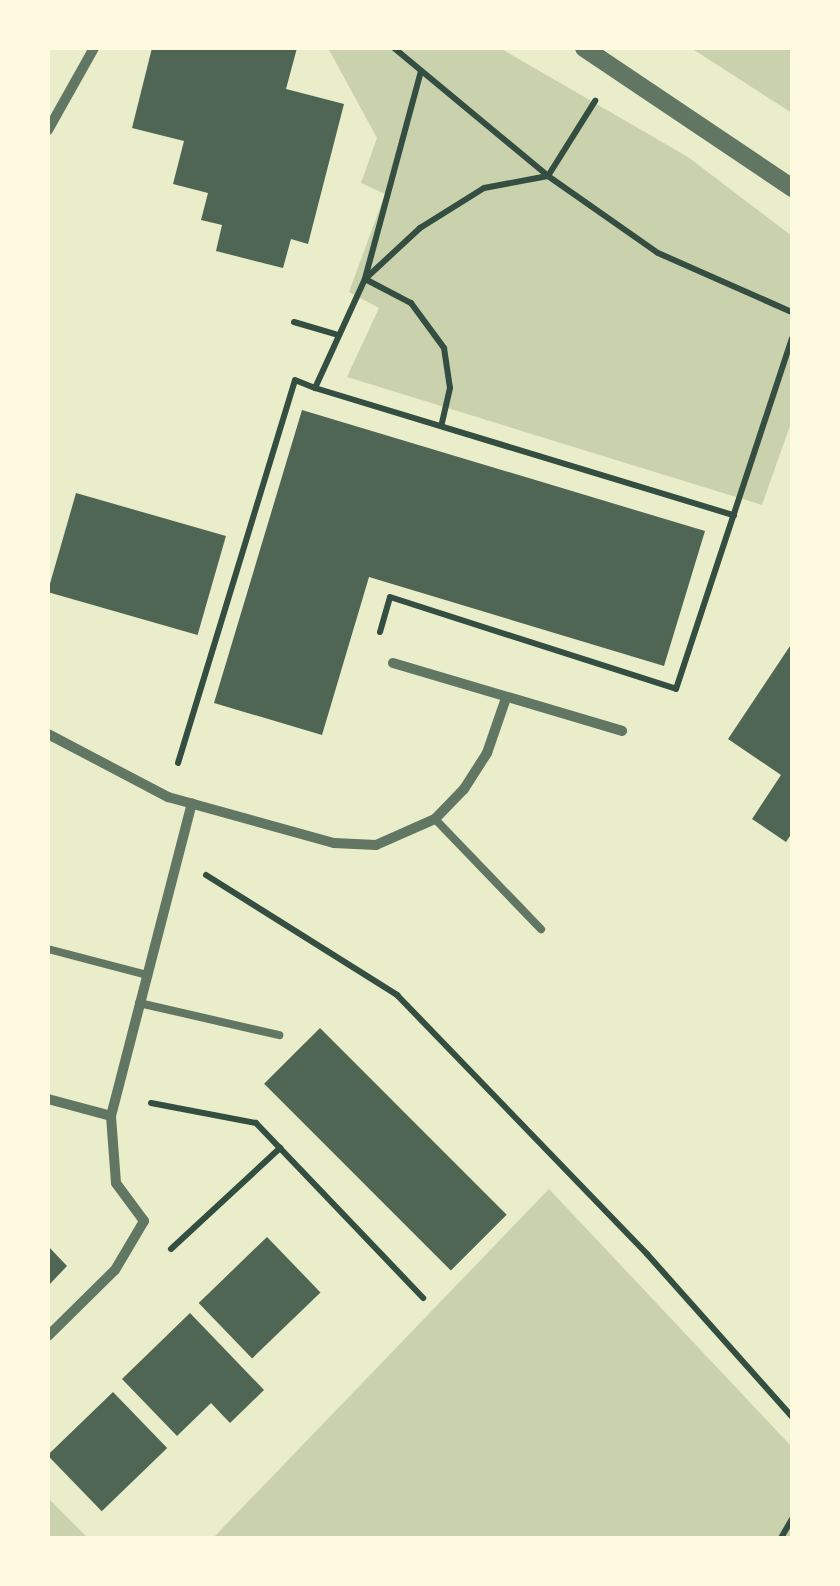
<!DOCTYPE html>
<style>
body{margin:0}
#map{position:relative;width:840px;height:1586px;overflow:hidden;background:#e9edc9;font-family:"DM Sans",sans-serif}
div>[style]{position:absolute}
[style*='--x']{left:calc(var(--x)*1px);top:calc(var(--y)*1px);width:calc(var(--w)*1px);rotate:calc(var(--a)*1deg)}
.green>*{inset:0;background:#cad2ad}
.building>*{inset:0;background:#4f6655;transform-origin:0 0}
.path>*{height:6px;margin:-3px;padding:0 3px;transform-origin:3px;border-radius:3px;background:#344e41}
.service>*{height:8px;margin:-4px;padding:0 4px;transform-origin:4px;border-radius:4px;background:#617663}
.minor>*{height:10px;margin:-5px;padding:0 5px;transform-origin:5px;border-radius:5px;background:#617663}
.tertiary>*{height:18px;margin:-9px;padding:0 9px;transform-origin:9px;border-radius:9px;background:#617663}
span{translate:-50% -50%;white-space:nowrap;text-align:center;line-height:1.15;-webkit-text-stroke:10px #fefae0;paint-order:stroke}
.frame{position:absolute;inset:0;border:50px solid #fefae0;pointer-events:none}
</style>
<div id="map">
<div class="green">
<i style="clip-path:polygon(328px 48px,500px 48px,688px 157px,792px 236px,792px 420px,762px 505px,347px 377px,379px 308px,349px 292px,385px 194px,361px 183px,377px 138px)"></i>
<i style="clip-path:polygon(691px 48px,792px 48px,792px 113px)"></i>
<i style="clip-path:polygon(549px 1189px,792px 1447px,792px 1538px,213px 1538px)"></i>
<i style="clip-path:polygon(48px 1498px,88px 1538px,48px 1538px)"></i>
</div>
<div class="building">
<i style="clip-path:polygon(152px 48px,297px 48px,286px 89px,344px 104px,308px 244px,291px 239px,283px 268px,216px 251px,222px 225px,201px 220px,208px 193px,173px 184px,184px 141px,132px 128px)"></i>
<i style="clip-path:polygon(302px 410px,705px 531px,664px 666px,369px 577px,322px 735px,214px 703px)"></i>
<i style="left:76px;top:493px;width:156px;height:103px;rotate:16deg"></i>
<i style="clip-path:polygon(792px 643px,792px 833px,786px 842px,752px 819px,781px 775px,728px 739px)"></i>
<i style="left:320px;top:1028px;width:264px;height:79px;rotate:45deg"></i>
<i style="left:267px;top:1237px;width:77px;height:95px;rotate:46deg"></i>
<i style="clip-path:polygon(48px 1246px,67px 1266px,48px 1286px)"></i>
<i style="clip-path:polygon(190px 1313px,264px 1390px,230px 1423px,211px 1403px,177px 1436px,122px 1379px)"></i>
<i style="left:113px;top:1392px;width:78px;height:91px;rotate:46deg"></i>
</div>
<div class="path">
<i style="--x:394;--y:48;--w:200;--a:39.7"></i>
<i style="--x:548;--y:176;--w:134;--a:35"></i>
<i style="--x:658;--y:253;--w:146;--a:23.8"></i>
<i style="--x:421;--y:71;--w:215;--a:105.1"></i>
<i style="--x:365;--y:279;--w:52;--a:27.6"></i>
<i style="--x:411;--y:303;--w:56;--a:53.7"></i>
<i style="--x:444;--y:348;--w:40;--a:81.5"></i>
<i style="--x:450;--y:388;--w:37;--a:103"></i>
<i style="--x:294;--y:322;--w:43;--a:16.3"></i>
<i style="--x:315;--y:388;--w:438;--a:16.9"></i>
<i style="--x:380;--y:632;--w:36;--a:-74"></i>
<i style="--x:390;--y:597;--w:300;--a:17.8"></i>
<i style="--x:676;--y:689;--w:369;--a:-71.7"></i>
<i style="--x:178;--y:763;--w:400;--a:-73"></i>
<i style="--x:295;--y:380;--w:22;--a:22"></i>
<i style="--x:315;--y:388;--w:120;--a:-65.4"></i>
<i style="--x:365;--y:279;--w:75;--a:-42.8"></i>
<i style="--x:420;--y:228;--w:75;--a:-32"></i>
<i style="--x:484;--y:188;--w:65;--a:-10.6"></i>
<i style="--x:548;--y:176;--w:89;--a:-57.9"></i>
<i style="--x:206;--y:875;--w:226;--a:32.1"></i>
<i style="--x:397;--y:995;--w:360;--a:46"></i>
<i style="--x:647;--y:1254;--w:218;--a:48.3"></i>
<i style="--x:151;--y:1103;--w:107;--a:10.8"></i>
<i style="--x:256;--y:1123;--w:242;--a:46.3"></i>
<i style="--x:171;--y:1249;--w:149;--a:-42.8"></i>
<i style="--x:781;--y:1538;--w:22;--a:-60"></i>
</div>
<div class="service">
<i style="--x:435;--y:819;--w:153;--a:46.1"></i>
<i style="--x:48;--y:949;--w:102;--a:14.7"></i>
<i style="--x:139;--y:1003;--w:144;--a:12.9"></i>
</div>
<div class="minor">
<i style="--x:48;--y:130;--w:94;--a:-60.7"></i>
<i style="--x:393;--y:663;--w:239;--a:16.5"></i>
<i style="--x:48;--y:734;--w:136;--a:27.7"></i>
<i style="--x:168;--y:797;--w:172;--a:15.5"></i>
<i style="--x:334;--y:843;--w:42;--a:2.7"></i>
<i style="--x:376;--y:845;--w:64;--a:-23.8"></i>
<i style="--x:435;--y:819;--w:42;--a:-46"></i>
<i style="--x:464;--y:789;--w:43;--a:-57.4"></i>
<i style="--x:487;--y:753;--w:58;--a:-70.9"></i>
<i style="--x:48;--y:1099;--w:65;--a:15.1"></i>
<i style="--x:48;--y:1336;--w:94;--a:-44.6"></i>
<i style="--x:115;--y:1270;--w:57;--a:-59.4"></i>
<i style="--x:144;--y:1221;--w:47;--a:-126.4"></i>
<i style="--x:116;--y:1183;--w:67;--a:-94.3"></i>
<i style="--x:111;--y:1116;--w:323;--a:-75.5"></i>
</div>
<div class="tertiary">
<i style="--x:584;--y:48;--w:251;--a:33.9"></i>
</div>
<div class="frame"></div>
</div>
